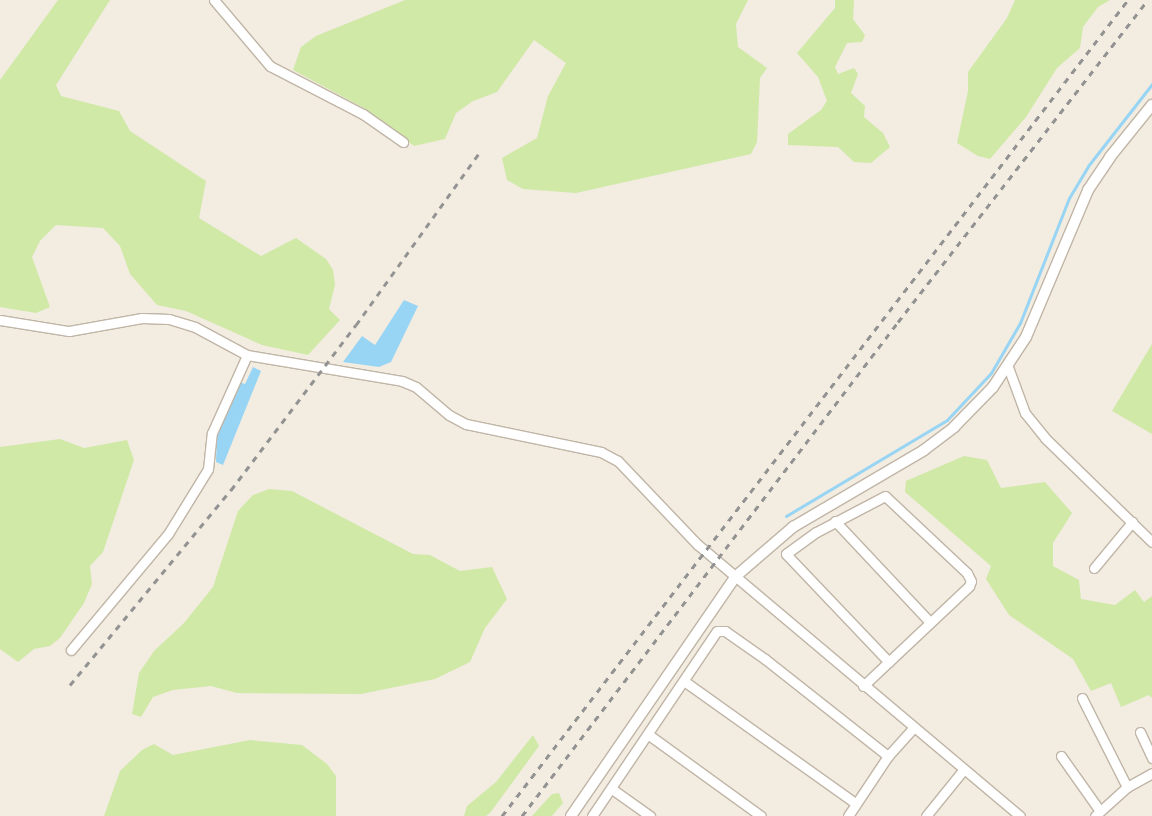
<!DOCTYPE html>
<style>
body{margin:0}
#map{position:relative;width:1152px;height:816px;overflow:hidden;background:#f2ece1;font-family:"Roboto Condensed",sans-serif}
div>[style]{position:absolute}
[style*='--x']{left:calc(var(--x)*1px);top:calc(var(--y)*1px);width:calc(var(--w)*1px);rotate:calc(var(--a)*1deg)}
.green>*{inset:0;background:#d0e9a7}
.water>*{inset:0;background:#98d5f4}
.stream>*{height:3px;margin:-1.5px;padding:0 1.5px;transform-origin:1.5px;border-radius:1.5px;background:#98d5f4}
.roads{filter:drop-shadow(1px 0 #c0b5a6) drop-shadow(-1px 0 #c0b5a6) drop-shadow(0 1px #c0b5a6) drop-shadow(0 -1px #c0b5a6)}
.minor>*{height:9px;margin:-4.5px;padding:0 4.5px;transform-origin:4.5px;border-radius:4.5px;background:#fff}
.tertiary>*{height:10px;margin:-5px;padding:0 5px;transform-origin:5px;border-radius:5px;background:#fff}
.rail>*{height:3px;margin-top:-1.5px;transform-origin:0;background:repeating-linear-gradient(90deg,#929292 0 6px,transparent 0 12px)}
span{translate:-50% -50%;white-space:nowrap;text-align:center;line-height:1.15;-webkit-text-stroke:4px #fff;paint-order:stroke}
</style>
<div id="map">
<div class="green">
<i style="clip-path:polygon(58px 0,110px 0,56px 85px,61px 96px,119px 111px,130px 131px,206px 181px,199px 218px,261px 256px,296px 238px,326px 259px,333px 270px,335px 285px,329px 309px,340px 320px,308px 355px,262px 345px,186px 311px,157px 305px,130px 274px,120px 246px,103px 228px,56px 225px,40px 241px,32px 257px,50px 307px,36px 313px,0 307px,0 80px)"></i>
<i style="clip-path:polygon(405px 0,748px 0,736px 24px,738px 47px,767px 68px,760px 78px,757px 142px,751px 154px,576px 193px,523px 189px,507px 180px,502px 158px,537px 138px,548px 96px,566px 63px,534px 40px,497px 92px,473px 101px,456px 113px,445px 139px,414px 146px,362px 107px,293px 70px,301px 47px,316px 36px)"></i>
<i style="clip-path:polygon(835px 0,854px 0,853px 19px,865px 35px,862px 42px,847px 43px,835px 67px,838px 74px,854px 68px,858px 74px,851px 93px,865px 106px,864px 117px,883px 133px,890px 147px,871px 163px,854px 162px,838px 147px,788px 145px,788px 134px,821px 110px,827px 101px,818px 77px,797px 53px,835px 8px)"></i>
<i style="clip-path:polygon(1015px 0,1110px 0,1098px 7px,1083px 27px,1080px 48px,1057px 68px,1026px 117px,990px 159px,978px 156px,957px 143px,968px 91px,968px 72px,1007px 18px)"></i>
<i style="clip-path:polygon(1152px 344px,1152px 434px,1112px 411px)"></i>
<i style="clip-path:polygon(60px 439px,84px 448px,127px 440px,134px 460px,103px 552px,90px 566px,92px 584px,84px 603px,60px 638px,50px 646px,34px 649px,18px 662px,0 649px,0 447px)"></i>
<i style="clip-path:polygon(964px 456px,987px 460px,1001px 488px,1045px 482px,1072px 513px,1053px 543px,1053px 566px,1079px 580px,1081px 599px,1115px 605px,1135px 590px,1144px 602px,1152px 596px,1152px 698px,1149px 695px,1121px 707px,1111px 683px,1091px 691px,1073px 659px,1009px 615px,986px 579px,991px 566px,905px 492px,906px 481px)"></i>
<i style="clip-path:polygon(269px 489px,292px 491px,413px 554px,430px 555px,460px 571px,492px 567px,507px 599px,485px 628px,470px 662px,435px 679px,361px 694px,237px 693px,211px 686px,173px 690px,153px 697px,141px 717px,132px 714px,139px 673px,154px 651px,184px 623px,213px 587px,238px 511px,253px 495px)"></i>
<i style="clip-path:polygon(533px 735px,539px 746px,490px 813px,486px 816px,464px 816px,467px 806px,496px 782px)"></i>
<i style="clip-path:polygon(250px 740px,302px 745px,327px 764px,336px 776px,336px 816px,104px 816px,120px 771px,142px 750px,154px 744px,173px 755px)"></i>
<i style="clip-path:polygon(559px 793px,563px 803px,552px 816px,532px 816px,552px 794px)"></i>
</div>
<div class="water">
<i style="clip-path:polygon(404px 300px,418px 306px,391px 362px,379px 367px,343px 362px,362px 336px,375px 345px)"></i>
<i style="clip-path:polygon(253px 367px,261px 371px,223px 465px,216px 462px,217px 435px,239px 382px,245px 384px)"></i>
</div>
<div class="stream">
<i style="--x:786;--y:516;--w:187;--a:-30.8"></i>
<i style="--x:947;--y:420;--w:64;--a:-46.9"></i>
<i style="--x:991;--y:373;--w:58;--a:-59.9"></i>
<i style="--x:1020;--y:323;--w:134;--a:-68.6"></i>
<i style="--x:1069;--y:198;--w:37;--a:-59"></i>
<i style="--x:1088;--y:166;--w:104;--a:-52"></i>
</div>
<div class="roads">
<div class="minor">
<i style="--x:214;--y:0;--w:87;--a:49.7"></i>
<i style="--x:270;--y:66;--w:105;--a:27.3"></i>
<i style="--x:363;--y:114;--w:49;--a:35"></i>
<i style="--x:0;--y:320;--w:70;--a:9.1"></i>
<i style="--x:69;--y:331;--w:74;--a:-10.1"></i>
<i style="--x:142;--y:318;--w:27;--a:2"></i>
<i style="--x:169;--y:319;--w:27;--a:17"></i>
<i style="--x:195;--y:327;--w:59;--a:28.3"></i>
<i style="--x:247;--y:355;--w:157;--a:9.5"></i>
<i style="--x:402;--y:381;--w:15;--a:23"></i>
<i style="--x:416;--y:387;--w:43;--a:40.3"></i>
<i style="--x:449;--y:415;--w:19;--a:28"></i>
<i style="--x:466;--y:424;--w:138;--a:11.7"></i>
<i style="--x:601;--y:452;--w:19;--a:28"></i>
<i style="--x:618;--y:461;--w:115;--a:46.4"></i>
<i style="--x:697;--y:544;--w:422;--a:40.1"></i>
<i style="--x:1008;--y:367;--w:49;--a:69.7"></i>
<i style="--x:1025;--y:413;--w:32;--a:51"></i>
<i style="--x:1045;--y:438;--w:149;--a:44.2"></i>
<i style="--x:835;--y:521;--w:139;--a:46.8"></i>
<i style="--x:1094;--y:568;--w:60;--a:-50.4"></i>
<i style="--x:71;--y:650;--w:151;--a:-50.1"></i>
<i style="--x:168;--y:534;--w:76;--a:-58.4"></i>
<i style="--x:208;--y:469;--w:36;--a:-84"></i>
<i style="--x:212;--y:433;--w:85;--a:-65.8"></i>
<i style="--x:684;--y:681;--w:210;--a:35.5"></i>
<i style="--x:863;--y:686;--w:146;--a:-43.3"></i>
<i style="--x:969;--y:586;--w:5;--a:-68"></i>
<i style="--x:971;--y:581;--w:9;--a:-117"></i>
<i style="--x:967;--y:573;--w:112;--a:-136.8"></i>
<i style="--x:885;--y:496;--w:78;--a:152.4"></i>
<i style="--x:816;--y:532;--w:37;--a:144"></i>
<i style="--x:786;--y:554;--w:149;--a:46.4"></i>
<i style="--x:1082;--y:698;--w:100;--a:63.2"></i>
<i style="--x:1140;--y:732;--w:29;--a:65"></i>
<i style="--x:649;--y:735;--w:138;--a:35.9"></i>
<i style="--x:1061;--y:756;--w:67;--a:54.7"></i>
<i style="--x:612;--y:789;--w:47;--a:35.4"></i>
<i style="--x:592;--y:816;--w:223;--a:-56"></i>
<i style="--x:717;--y:631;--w:8;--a:0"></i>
<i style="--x:725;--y:631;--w:49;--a:35"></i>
<i style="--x:765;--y:659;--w:157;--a:38.3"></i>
<i style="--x:848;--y:816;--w:72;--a:-56.3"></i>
<i style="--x:888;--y:756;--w:38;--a:-48"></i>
<i style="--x:926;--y:816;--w:60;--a:-51"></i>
<i style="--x:1095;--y:816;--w:43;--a:-42.2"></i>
<i style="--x:1127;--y:787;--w:29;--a:-29"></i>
</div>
<div class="tertiary">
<i style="--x:571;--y:816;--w:290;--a:-55.5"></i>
<i style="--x:735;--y:577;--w:77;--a:-40.8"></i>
<i style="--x:793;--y:527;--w:152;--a:-30.4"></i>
<i style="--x:924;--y:450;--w:38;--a:-37"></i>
<i style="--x:954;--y:427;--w:56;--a:-45.7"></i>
<i style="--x:993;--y:387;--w:60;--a:-56.6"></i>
<i style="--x:1026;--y:337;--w:160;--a:-67.1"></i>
<i style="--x:1088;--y:190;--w:40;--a:-56"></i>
<i style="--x:1110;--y:157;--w:67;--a:-51.1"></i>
</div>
</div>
<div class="rail">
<i style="--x:70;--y:685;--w:253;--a:-50.5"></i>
<i style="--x:231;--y:490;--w:207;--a:-52.9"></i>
<i style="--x:356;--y:325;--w:213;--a:-54.4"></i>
<i style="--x:502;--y:816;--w:1028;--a:-52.51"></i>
<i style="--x:522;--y:816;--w:621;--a:-52.72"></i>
<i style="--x:898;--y:322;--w:408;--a:-52.2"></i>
</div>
</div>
